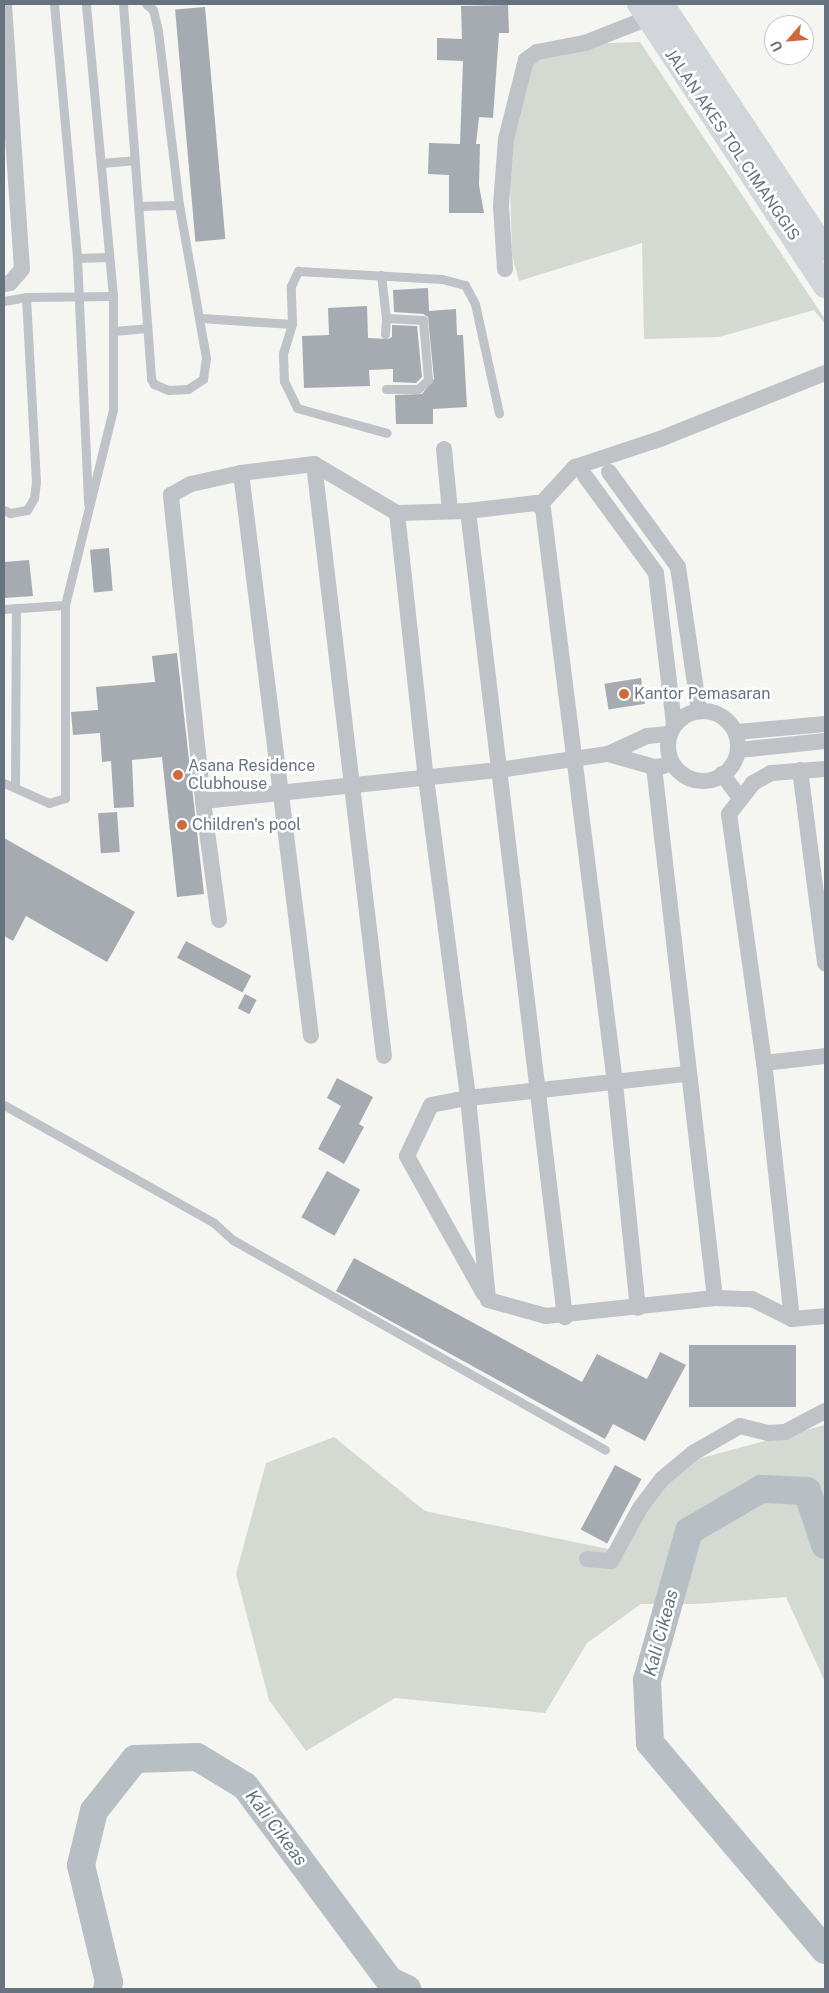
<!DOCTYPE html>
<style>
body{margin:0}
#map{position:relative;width:829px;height:1993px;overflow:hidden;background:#f5f5f2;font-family:"Public Sans",sans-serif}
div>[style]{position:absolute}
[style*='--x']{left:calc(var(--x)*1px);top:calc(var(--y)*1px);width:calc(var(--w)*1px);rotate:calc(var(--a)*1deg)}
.green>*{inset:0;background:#d4dad2}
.river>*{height:28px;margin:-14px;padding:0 14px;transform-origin:14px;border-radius:14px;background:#b7bfc4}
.building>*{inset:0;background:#a5abb1;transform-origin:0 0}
.lane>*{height:9px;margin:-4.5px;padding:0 4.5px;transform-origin:4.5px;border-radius:4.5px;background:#bfc2c6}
.street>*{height:16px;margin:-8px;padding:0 8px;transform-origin:8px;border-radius:8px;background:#bfc2c6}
.street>.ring{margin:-8px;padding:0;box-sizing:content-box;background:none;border:16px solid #bfc2c6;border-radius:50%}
.secondary>*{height:24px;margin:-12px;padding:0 12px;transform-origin:12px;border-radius:12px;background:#d2d6da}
.dots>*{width:14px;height:14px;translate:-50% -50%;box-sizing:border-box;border:2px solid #fff;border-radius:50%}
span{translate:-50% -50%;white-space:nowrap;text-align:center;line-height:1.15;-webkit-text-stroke:5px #fff;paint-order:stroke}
.street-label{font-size:16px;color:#687380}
.poi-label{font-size:16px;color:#687380}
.left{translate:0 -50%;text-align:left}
.water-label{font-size:18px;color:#64737c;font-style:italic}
.frame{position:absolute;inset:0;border:5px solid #687380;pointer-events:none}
.north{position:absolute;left:764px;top:15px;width:50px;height:50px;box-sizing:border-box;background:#fff;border:1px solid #c3c7cc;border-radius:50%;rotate:243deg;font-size:14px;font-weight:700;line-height:20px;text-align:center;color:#687380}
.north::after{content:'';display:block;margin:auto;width:18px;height:22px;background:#cd6c3a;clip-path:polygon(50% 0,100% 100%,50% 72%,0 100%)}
</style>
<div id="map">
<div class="green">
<i style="clip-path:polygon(640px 42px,825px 319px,825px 324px,814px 310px,719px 337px,644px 339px,642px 243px,519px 281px,512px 255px,509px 149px,531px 46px)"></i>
<i style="clip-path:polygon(825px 1425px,825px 1682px,786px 1597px,698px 1604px,641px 1604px,587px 1643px,545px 1713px,395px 1698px,306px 1751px,269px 1700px,236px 1574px,266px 1463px,334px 1437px,425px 1511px,618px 1551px,675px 1465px)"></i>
</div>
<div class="river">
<i style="--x:825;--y:1545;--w:57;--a:-108.4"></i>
<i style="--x:807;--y:1491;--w:46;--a:-177.5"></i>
<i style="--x:761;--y:1489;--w:83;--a:149.7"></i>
<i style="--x:689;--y:1531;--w:155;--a:105.7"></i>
<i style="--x:647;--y:1680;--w:63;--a:87.3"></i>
<i style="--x:650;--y:1743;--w:271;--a:49.8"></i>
<i style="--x:107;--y:1989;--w:7;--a:-74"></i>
<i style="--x:109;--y:1982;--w:120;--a:-103.5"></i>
<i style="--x:81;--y:1865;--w:56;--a:-76.5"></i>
<i style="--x:94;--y:1811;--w:66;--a:-51.7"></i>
<i style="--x:135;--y:1759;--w:62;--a:-1.8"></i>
<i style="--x:197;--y:1757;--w:56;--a:31.1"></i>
<i style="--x:245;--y:1786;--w:243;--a:53.4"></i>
<i style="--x:390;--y:1981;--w:19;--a:25"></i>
</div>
<div class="building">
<i style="clip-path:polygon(508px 5px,509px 33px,499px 33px,493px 118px,479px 117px,476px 144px,480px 144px,479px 185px,484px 213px,449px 213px,449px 175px,428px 174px,429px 143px,460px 144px,463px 61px,437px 60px,437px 38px,462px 39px,461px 6px)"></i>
<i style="left:205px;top:7px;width:233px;height:30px;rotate:85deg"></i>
<i style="clip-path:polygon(428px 288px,429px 311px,456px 309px,457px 335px,463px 335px,467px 407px,433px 409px,433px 424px,396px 424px,395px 395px,422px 394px,434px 379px,428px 317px,423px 314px,394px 312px,393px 290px)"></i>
<i style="clip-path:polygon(367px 306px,368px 338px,388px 339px,392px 337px,392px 325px,417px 326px,422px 377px,416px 383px,393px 382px,393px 369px,369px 370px,370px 386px,304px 388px,302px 336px,329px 335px,328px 308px)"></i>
<i style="left:109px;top:548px;width:43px;height:19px;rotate:85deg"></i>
<i style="clip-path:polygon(29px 560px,33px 596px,4px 598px,4px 562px)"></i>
<i style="clip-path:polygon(177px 653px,204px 894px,177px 897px,162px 757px,132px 760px,134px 807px,114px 808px,111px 761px,102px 762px,100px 733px,73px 735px,71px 712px,98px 710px,96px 687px,155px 682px,152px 656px)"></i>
<i style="left:641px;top:678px;width:26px;height:37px;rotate:81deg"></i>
<i style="left:117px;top:812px;width:40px;height:19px;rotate:86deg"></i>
<i style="clip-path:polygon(4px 838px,135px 912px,107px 962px,26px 916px,13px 941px,4px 936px)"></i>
<i style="left:186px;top:941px;width:74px;height:19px;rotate:28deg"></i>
<i style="left:245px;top:994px;width:13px;height:16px;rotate:27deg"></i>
<i style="clip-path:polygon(337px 1078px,373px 1097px,359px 1124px,364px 1127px,344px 1164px,318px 1149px,341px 1106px,327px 1098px)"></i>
<i style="left:327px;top:1171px;width:38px;height:53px;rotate:29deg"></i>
<i style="clip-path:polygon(354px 1258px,582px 1382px,597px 1354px,647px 1379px,660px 1352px,686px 1365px,645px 1441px,613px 1424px,605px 1439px,336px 1291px)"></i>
<i style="left:689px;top:1345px;width:107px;height:62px"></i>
<i style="left:615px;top:1465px;width:30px;height:73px;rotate:28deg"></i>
</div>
<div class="lane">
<i style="--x:54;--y:4;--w:255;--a:84.8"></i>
<i style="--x:77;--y:258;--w:246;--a:87.4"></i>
<i style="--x:123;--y:4;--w:376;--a:85.7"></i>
<i style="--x:151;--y:379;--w:6;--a:59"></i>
<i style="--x:154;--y:384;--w:15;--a:23"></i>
<i style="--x:168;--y:390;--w:20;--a:-3"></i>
<i style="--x:188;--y:389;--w:18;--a:-34"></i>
<i style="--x:203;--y:379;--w:21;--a:-82"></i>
<i style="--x:206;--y:358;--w:155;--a:-100"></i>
<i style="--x:179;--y:205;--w:175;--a:-96.9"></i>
<i style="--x:158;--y:31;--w:22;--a:-103"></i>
<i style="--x:153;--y:10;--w:9;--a:-139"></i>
<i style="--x:102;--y:163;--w:32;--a:-5"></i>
<i style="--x:138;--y:206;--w:41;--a:-1.4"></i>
<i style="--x:77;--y:258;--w:32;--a:-2"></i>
<i style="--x:381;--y:275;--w:43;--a:83.4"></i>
<i style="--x:386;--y:318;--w:37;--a:3"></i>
<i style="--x:423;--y:320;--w:60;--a:85.2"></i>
<i style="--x:428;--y:380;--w:13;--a:138"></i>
<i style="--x:418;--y:389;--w:32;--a:180"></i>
<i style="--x:4;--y:301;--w:22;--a:-10"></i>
<i style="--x:26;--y:297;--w:87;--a:-0.7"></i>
<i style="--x:201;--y:318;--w:91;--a:3.8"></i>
<i style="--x:292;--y:324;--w:38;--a:-92"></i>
<i style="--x:291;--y:286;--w:17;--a:-65"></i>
<i style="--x:298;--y:271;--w:144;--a:3.2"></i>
<i style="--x:442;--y:279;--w:24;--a:15"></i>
<i style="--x:465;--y:285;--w:21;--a:62"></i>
<i style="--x:475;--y:304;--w:112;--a:77.6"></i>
<i style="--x:292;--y:324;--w:31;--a:107"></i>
<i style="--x:283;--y:354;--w:27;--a:88"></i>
<i style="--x:284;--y:381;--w:30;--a:64"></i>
<i style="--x:297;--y:408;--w:93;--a:15.5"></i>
<i style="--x:114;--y:331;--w:33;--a:-5"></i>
<i style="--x:385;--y:334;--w:16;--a:-86"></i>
<i style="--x:4;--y:510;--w:7;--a:27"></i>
<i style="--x:10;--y:513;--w:17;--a:-10"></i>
<i style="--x:27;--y:510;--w:14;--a:-60"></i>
<i style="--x:34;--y:498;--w:16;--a:-83"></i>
<i style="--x:36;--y:482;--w:185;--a:-93.1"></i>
<i style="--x:4;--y:609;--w:61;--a:-3.8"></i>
<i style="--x:4;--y:783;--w:49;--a:24"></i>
<i style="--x:49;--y:803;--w:17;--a:-17"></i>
<i style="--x:65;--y:798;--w:193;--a:-90"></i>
<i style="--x:65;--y:605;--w:202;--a:-76.2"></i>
<i style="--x:113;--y:409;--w:113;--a:-90"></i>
<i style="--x:113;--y:296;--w:293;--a:-95.3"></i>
<i style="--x:15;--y:787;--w:179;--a:-89.7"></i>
<i style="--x:4;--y:1105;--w:241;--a:29.3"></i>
<i style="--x:214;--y:1223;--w:25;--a:42"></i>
<i style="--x:233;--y:1240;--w:427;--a:29.4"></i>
</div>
<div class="street">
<i style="--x:505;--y:269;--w:64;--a:-93.6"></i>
<i style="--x:501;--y:205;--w:66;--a:-85.7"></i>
<i style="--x:506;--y:139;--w:81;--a:-75.8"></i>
<i style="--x:526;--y:60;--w:14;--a:-36"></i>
<i style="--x:537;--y:52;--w:49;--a:-10.6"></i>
<i style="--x:585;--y:43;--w:68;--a:-21.6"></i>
<i style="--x:4;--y:284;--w:6;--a:-9"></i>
<i style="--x:10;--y:283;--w:18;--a:-49"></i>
<i style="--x:22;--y:269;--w:266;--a:-93.9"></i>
<i style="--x:444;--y:449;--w:62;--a:84.5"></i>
<i style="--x:314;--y:464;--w:596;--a:83.26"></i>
<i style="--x:609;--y:472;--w:117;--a:54"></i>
<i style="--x:678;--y:567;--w:146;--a:81.7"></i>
<i style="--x:241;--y:473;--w:567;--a:82.91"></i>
<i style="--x:585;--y:476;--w:120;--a:53.8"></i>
<i style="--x:656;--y:573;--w:153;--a:83.2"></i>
<i style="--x:540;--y:505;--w:52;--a:-47.4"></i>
<i style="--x:575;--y:467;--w:89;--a:-18.2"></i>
<i style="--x:660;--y:439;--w:178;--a:-21.8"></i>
<i style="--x:468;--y:511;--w:68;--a:-6.7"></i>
<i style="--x:536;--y:503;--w:9;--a:41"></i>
<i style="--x:543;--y:509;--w:578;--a:82.85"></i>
<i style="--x:615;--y:1083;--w:226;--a:84.2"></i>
<i style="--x:397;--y:513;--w:267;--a:83.8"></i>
<i style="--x:426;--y:778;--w:323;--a:82.5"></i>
<i style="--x:468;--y:1098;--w:203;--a:84.3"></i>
<i style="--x:488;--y:1300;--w:60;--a:15.4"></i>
<i style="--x:546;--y:1316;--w:170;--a:-6.1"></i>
<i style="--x:715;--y:1298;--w:37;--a:2"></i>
<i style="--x:752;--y:1299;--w:45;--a:26.6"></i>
<i style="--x:792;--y:1319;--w:33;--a:-5"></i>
<i class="ring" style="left:668px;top:711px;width:54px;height:54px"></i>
<i style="--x:738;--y:732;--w:87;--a:-5.3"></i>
<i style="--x:739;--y:750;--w:86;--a:-6"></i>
<i style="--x:608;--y:754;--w:48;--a:15.8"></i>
<i style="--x:654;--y:767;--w:10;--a:-6"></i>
<i style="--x:654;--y:767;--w:534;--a:83.45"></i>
<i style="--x:800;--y:770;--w:195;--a:82.6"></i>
<i style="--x:722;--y:774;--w:31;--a:53"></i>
<i style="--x:203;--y:801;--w:298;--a:-6"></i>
<i style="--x:499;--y:770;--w:110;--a:-8.4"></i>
<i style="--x:608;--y:754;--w:43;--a:-24.8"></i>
<i style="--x:647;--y:736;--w:22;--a:-5"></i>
<i style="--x:219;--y:920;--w:120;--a:-97.7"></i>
<i style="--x:203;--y:801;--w:308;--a:-96"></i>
<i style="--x:171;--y:495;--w:23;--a:-29"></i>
<i style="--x:191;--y:484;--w:51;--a:-12.4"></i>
<i style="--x:241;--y:473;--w:74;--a:-7"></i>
<i style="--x:314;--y:464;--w:96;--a:30.6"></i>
<i style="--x:397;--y:513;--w:71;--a:-1.6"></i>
<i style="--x:468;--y:511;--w:812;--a:83.14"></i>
<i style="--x:764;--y:1063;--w:61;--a:-6.5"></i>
<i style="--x:484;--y:1294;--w:158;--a:-119.2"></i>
<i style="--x:407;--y:1156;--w:56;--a:-64.8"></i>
<i style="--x:431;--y:1105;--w:38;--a:-11"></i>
<i style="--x:468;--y:1098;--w:220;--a:-6.3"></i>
<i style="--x:792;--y:1319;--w:258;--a:-96.2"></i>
<i style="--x:764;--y:1063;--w:251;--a:-98"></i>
<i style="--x:729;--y:814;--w:39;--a:-52"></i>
<i style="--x:753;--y:783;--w:21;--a:-29"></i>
<i style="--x:771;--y:773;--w:54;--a:-4.2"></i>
<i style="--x:587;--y:1559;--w:24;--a:5"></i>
<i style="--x:611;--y:1561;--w:60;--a:-61.3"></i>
<i style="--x:640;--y:1508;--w:36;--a:-53"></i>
<i style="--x:662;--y:1479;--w:40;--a:-40"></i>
<i style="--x:693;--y:1453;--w:54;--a:-29.9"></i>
<i style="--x:740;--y:1426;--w:29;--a:14"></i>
<i style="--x:768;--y:1433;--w:17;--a:-3"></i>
<i style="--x:785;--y:1432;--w:45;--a:-27.7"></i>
</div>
<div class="secondary">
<i style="--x:639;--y:4;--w:338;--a:56.6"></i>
<i style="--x:662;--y:4;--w:294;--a:56.4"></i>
</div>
<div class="dots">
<i style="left:624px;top:694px;background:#cd6c3a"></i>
<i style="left:178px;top:775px;background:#cd6c3a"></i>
<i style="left:182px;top:825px;background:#cd6c3a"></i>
</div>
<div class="street-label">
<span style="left:732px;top:145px;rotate:56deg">JALAN AKES TOL CIMANGGIS</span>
</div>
<div class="poi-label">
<span class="left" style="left:634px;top:694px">Kantor Pemasaran</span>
<span class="left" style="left:188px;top:775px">Asana Residence<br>Clubhouse</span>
<span class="left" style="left:192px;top:825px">Children's pool</span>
</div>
<div class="water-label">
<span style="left:661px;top:1633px;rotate:-75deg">Kali Cikeas</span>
<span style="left:276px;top:1828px;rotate:53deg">Kali Cikeas</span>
</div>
<div class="frame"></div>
<div class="north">U</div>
</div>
